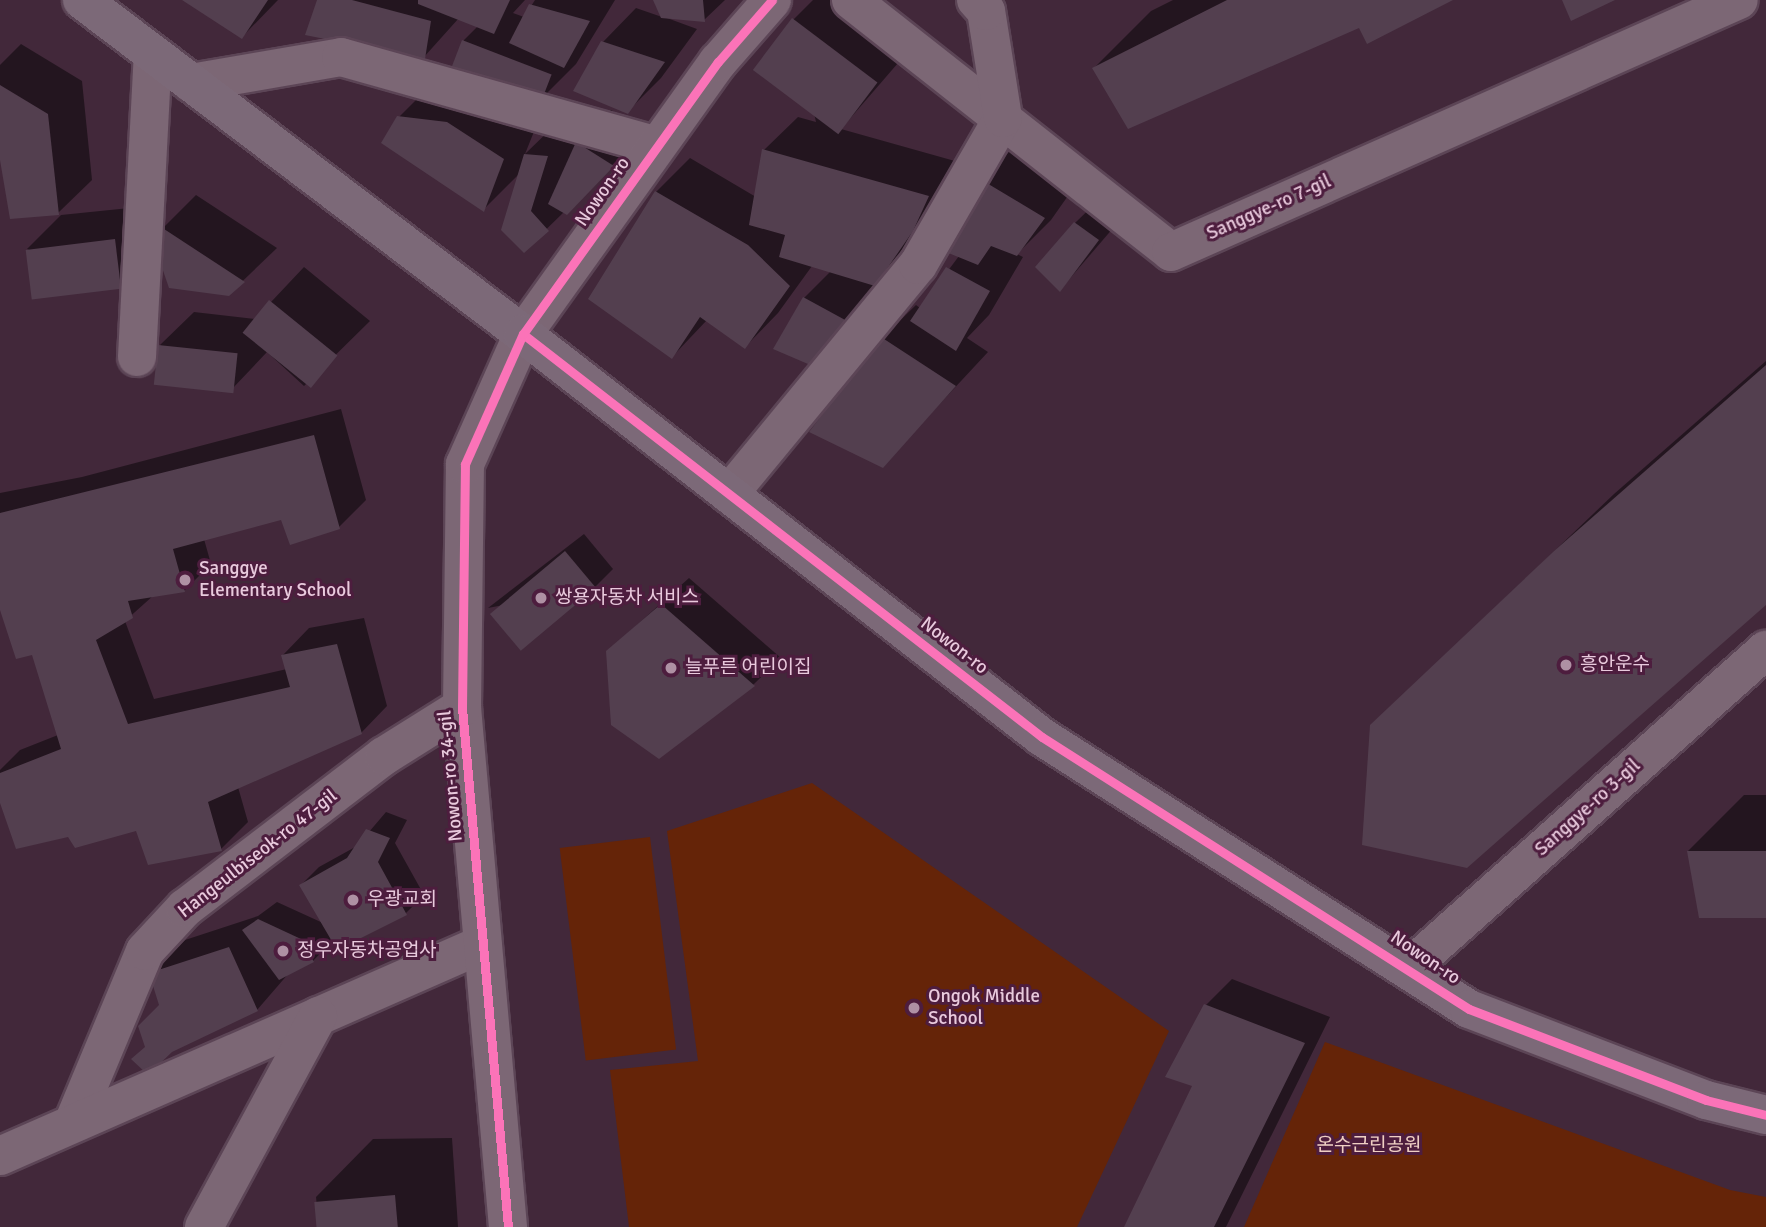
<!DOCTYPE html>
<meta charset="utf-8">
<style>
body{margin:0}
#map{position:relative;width:1766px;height:1227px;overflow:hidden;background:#42283a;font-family:Signika,"Noto Sans KR",sans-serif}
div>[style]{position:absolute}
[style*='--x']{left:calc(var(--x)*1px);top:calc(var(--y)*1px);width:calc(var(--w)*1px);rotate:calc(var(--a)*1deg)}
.green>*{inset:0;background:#652408;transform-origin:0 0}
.shadow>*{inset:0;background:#0007}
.building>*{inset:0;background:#533f4f;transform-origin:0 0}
.roads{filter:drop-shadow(2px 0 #5c4556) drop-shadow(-2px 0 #5c4556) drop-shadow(0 2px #5c4556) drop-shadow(0 -2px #5c4556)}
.minor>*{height:38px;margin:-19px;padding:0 19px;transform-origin:19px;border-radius:19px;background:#7c6775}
.tertiary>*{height:38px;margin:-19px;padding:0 19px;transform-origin:19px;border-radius:19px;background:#7c6775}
.secondary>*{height:38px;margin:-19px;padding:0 19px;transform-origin:19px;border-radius:19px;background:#7c6978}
.cycleway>*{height:9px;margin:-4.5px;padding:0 4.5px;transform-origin:4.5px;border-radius:4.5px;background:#fb73b8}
.dots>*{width:19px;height:19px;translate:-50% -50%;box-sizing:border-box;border:4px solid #4d1d3e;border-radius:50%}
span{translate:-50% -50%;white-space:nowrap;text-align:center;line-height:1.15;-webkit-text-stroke:6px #4d1d3e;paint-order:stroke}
.street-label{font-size:19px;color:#e9cadd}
.poi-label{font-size:19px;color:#e9cadd}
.left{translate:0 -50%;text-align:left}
.park-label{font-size:19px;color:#efcfc3}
</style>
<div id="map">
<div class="green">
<i style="clip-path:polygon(812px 783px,1169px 1031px,1077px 1227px,629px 1227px,610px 1070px,698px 1061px,667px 831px)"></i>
<i style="left:650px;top:837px;width:214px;height:91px;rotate:83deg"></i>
<i style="clip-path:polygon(1325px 1042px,1730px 1190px,1766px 1197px,1766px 1227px,1244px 1227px)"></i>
</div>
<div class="shadow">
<i style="clip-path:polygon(185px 0,278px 0,242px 37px)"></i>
<i style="clip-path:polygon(319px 0,525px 0,513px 13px,524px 17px,535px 0,615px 0,576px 64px,542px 98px,459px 67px,464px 40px,478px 26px,459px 18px,424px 57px)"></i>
<i style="clip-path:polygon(655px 0,725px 0,704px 20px,667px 18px,697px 29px,661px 78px,627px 112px,603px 42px,636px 8px,662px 17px)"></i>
<i style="clip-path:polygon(813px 0,846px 0,911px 48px,841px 129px,962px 163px,909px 250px,874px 284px,879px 287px,849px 331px,804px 298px,831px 271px,812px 266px,778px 313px,745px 347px,707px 320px,672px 357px,656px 192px,690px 158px,756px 197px,764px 150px,798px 117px,816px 122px,793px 20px)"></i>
<i style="clip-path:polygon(1173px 0,1449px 0,1359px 26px,1094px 68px,1151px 11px)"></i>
<i style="clip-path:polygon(21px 44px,82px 81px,92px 180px,58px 213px,0 151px,0 65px)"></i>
<i style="clip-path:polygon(433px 83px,537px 124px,525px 154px,559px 121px,581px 122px,574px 151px,611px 110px,646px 132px,524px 251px,519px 174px,483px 210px,399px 117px)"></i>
<i style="clip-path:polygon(1015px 146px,1077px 183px,1051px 220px,1017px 254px,1023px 257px,989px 315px,967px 338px,988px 352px,882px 466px,882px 338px,916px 305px,920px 308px,959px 256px,981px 180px)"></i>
<i style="clip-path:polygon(1109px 190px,1132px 206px,1060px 290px,1075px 223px)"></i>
<i style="clip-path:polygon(196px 195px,277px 248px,228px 295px,171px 287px,163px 228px)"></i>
<i style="clip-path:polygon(149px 206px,154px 254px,120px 288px,27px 249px,61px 215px)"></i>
<i style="clip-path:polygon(304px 267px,370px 321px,304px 386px,267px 352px,232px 389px,160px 345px,194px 312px,255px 319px)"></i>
<i style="clip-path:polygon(1766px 361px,1766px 602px,1371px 726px,1614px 494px)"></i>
<i style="clip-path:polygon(341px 409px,366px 500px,339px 527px,282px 518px,204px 539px,211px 564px,185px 590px,154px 595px,125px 621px,154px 699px,287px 669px,283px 655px,309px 628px,364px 618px,387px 706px,361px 733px,238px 787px,248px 822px,221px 849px,149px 863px,137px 829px,69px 834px,0 797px,0 770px,20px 750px,58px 735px,33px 653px,0 604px,0 493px,82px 477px)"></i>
<i style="clip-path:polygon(584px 534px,613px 569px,595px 587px,488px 608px)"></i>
<i style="clip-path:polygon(689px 578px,781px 658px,754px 684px,659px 757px,608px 651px)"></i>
<i style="clip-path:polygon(1744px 795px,1766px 795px,1766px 916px,1688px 851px)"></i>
<i style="clip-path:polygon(386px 812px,407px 820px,395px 843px,424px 895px,406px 913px,337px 947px,333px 940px,313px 961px,289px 973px,257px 1010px,146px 1046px,161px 1005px,151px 974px,185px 940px,258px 916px,277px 902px,323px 923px,301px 885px,319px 867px,357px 846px)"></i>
<i style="clip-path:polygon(1232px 979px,1330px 1017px,1226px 1227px,1126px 1227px,1194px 1086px,1206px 1005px)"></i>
<i style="clip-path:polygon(452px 1138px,458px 1227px,319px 1227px,316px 1197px,373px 1139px)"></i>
</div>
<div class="building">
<i style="clip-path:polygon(182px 0,268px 0,242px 39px)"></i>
<i style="clip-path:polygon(317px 0,352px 0,431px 21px,425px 59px,305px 35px)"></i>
<i style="clip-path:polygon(418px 0,510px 0,494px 34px,418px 4px)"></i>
<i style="clip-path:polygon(653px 0,703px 0,705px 22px,661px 18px)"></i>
<i style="clip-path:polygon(1227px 0,1453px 0,1367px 44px,1359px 28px,1128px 129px,1092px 68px)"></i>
<i style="clip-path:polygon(1562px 0,1615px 0,1571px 21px)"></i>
<i style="clip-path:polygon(529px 4px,590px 21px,564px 68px,509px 43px)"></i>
<i style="left:792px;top:18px;width:107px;height:65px;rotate:37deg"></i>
<i style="left:462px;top:40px;width:96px;height:28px;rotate:21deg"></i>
<i style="clip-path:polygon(601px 41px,665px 62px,628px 114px,573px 91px)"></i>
<i style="clip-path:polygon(0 85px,48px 114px,59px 215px,10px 219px,0 160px)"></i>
<i style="clip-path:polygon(397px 116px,447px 122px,504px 159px,484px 212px,381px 143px)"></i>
<i style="clip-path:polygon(576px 142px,614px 166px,567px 215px,548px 204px)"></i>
<i style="clip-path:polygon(762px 149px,929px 196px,913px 231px,875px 286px,779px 257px,785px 235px,749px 225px)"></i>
<i style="clip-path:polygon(524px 154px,548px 156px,531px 211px,549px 231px,524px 253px,501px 230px)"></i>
<i style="clip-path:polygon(980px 179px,1045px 218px,1017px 256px,991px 246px,978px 265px,941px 250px)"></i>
<i style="clip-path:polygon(655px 191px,748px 245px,790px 286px,745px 349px,700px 317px,672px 359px,588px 299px)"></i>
<i style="clip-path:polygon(1074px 222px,1099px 240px,1060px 292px,1035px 267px)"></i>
<i style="clip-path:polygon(161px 227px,245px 282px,229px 296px,169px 288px,155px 247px)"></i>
<i style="left:115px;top:239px;width:50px;height:90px;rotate:83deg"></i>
<i style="clip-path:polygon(946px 267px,990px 291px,956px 351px,910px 321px)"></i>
<i style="clip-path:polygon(803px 297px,847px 321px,815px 367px,773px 349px)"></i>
<i style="left:269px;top:300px;width:88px;height:42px;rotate:39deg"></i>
<i style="clip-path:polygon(881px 337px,956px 386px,883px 468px,809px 432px)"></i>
<i style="left:158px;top:345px;width:80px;height:40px;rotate:6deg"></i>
<i style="clip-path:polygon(1766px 365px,1766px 605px,1467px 868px,1362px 845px,1370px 725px,1554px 551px)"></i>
<i style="clip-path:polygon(314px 435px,340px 529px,290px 545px,281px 520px,173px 549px,185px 592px,128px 601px,133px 618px,96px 640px,128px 724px,290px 687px,281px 655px,337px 644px,362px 734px,208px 802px,222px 851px,148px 865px,136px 831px,75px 848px,68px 837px,16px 849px,0 803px,0 773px,61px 749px,32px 655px,16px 659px,0 610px,0 513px)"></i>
<i style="left:565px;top:551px;width:48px;height:98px;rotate:50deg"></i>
<i style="clip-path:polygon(661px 604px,755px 686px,659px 759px,611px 725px,606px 651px)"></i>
<i style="clip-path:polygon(366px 829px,390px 838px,378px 862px,407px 915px,337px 950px,299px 885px,347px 858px)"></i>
<i style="clip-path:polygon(1687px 851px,1766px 851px,1766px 918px,1699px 918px)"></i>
<i style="clip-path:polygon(258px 919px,301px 939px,314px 962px,279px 980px,242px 930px)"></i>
<i style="clip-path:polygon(229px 947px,258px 1011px,172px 1052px,148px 1075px,131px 1059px,145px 1047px,138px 1026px,159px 1005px,149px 973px)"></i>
<i style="clip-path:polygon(1204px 1004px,1305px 1043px,1214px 1227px,1124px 1227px,1192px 1086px,1165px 1077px)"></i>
<i style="left:395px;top:1195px;width:32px;height:81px;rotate:85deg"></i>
</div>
<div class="roads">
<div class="minor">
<i style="--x:851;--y:0;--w:407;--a:38.2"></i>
<i style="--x:1171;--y:252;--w:621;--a:-23.93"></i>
<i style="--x:191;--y:83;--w:152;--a:-9.8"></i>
<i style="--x:341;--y:57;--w:328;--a:15.7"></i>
<i style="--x:523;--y:334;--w:335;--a:-54.4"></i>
<i style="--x:718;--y:62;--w:82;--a:-48.9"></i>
<i style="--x:137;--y:357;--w:303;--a:-87"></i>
<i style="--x:729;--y:494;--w:297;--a:-50.5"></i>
<i style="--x:918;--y:265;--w:170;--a:-60"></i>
<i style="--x:1003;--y:118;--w:108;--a:-99"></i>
<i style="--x:986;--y:11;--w:15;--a:-132"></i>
<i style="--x:1410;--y:967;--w:477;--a:-41.7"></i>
<i style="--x:73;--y:1123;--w:186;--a:-67.3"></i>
<i style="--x:145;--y:951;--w:59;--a:-47.1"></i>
<i style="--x:185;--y:908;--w:250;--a:-37.4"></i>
<i style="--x:384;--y:756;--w:92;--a:-32.1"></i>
<i style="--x:0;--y:1156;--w:527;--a:-23.7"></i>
<i style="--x:204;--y:1227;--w:240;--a:-61.6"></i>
</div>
<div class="tertiary">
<i style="--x:508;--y:1227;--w:522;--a:-95.06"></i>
<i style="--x:462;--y:707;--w:243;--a:-89.3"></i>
<i style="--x:465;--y:464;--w:142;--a:-66"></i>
</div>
<div class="secondary">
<i style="--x:82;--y:0;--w:553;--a:37.14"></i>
<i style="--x:523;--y:334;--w:657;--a:37.83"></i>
<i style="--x:1042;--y:737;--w:506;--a:32.5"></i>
<i style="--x:1469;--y:1009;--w:254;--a:21"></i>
<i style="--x:1706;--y:1100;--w:62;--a:14"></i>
</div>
</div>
<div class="cycleway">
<i style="--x:523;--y:334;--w:657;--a:37.83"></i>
<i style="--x:1042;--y:737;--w:506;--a:32.5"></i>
<i style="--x:1469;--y:1009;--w:254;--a:21"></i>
<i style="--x:1706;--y:1100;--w:62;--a:14"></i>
<i style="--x:508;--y:1227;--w:522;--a:-95.06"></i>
<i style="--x:462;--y:707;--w:243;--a:-89.3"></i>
<i style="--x:465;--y:464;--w:142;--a:-66"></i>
<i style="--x:523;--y:334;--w:335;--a:-54.4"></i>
<i style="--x:718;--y:62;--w:82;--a:-48.9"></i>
</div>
<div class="dots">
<i style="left:185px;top:580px;background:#af91a4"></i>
<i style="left:541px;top:598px;background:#af91a4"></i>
<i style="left:1566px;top:665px;background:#af91a4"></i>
<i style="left:671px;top:668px;background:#af91a4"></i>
<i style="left:353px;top:900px;background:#af91a4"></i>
<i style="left:283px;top:951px;background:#af91a4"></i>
<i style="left:914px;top:1008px;background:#af91a4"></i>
</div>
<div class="street-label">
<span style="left:603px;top:192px;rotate:-55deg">Nowon-ro</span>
<span style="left:1269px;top:208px;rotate:-24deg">Sanggye-ro 7-gil</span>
<span style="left:954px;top:646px;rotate:38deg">Nowon-ro</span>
<span style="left:451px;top:776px;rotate:-95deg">Nowon-ro 34-gil</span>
<span style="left:1588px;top:808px;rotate:-42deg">Sanggye-ro 3-gil</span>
<span style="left:258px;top:854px;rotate:-38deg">Hangeulbiseok-ro 47-gil</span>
<span style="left:1425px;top:958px;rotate:34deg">Nowon-ro</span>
</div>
<div class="poi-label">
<span class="left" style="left:199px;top:580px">Sanggye<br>Elementary School</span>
<span class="left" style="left:555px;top:598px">쌍용자동차 서비스</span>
<span class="left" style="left:1580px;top:665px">흥안운수</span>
<span class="left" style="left:685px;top:668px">늘푸른 어린이집</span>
<span class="left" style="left:367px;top:900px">우광교회</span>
<span class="left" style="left:297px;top:951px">정우자동차공업사</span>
<span class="left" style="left:928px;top:1008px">Ongok Middle<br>School</span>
</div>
<div class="park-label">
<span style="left:1369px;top:1146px">온수근린공원</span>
</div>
</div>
